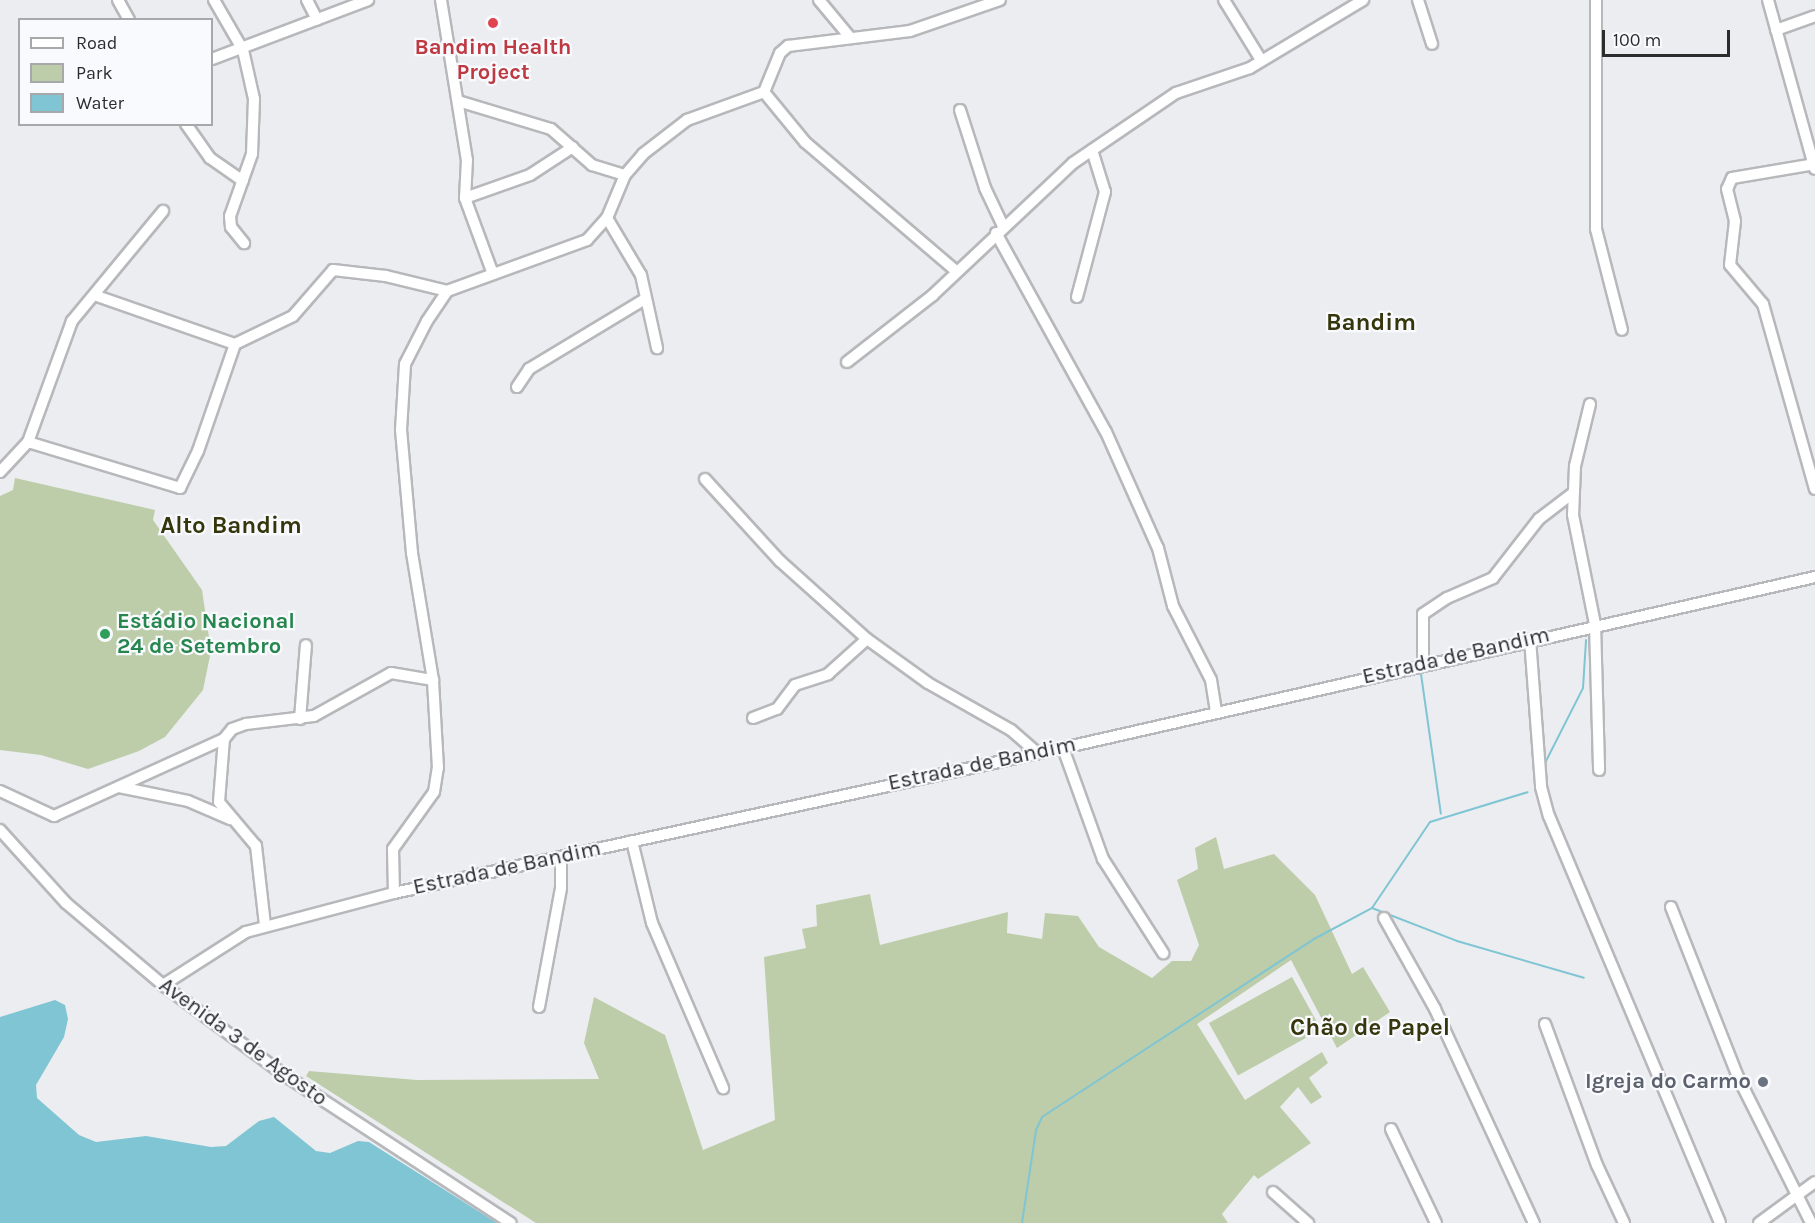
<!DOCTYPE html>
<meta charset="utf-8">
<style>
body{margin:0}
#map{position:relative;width:1815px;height:1223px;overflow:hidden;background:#ecedf0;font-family:Karla,sans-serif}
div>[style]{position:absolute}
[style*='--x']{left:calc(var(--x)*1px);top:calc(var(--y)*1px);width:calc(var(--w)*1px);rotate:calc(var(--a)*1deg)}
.green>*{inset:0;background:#bdcda9;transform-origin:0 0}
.water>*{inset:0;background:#7fc5d3}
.stream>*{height:2px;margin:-1px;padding:0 1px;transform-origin:1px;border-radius:1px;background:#7fc5d3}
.roads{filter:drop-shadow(2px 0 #b7b8bb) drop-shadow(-2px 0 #b7b8bb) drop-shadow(0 2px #b7b8bb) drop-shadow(0 -2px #b7b8bb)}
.minor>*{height:10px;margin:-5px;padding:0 5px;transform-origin:5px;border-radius:5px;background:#fff}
.dots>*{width:16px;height:16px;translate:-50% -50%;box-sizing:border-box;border:3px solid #f9fafe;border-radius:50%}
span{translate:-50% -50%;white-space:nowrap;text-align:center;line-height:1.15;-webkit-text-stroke:4.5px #f9fafe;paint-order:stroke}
.health-label{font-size:22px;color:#be3a42;font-weight:700}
.leisure-label{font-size:22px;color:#27864d;font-weight:700}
.left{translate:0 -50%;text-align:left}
.street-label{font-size:22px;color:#2c2c2d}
.worship-label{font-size:22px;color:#5b616d;font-weight:700}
.right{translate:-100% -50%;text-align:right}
.neighbourhood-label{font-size:24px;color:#35360c;font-weight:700}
.legend{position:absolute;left:18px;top:18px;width:195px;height:108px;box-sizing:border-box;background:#f9fafe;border:2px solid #a7a8aa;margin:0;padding:8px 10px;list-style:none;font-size:18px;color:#2c2c2d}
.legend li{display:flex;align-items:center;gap:12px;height:30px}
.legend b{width:30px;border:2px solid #a7a8aa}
.scale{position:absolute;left:1602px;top:30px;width:128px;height:27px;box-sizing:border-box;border:3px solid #2c2c2d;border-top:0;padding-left:8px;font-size:18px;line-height:21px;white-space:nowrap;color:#2c2c2d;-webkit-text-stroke:4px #f9fafe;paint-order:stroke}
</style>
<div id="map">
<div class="green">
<i style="clip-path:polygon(15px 478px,155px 510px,153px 520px,202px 590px,211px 651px,203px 690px,165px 737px,139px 751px,88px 769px,41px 755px,0 750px,0 496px,13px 490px)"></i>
<i style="clip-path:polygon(1216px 837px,1224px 869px,1274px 854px,1315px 895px,1352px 974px,1363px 967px,1390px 1012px,1337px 1048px,1291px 960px,1197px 1024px,1245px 1100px,1322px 1052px,1328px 1063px,1309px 1078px,1322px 1097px,1311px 1104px,1298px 1087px,1280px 1107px,1311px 1143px,1258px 1179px,1254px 1175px,1222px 1214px,1228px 1223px,536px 1223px,306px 1076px,309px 1071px,417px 1080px,599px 1079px,584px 1043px,594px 997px,665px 1035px,703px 1150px,775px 1120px,764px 957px,806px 948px,802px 929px,817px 926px,816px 905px,870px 894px,880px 945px,1008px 912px,1007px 933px,1042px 939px,1045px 913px,1078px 916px,1099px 947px,1152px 978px,1172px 961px,1191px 961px,1199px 945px,1177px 880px,1198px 869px,1195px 848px)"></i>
<i style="left:1292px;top:977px;width:60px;height:95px;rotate:61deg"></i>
</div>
<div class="water">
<i style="clip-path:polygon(55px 1000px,65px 1005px,68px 1019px,64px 1037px,36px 1085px,37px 1098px,79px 1135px,96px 1142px,146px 1136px,211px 1147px,226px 1146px,259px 1121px,274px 1117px,316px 1151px,330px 1153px,358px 1141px,369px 1142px,497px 1223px,0 1223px,0 1017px)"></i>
</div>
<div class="stream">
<i style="--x:1421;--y:674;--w:141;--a:81.9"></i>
<i style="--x:1545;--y:763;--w:84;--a:-63.1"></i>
<i style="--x:1583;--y:688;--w:48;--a:-86.4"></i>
<i style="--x:1372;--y:908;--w:91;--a:21.2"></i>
<i style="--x:1457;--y:941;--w:132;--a:16.2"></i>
<i style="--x:1022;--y:1223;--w:94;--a:-81.4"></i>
<i style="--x:1036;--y:1130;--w:14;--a:-65"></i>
<i style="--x:1042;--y:1117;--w:325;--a:-33.2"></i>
<i style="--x:1314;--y:939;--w:66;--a:-28.1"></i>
<i style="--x:1372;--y:908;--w:104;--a:-56"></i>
<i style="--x:1430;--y:822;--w:102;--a:-17"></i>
</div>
<div class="roads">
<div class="minor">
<i style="--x:118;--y:0;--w:23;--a:61"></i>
<i style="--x:214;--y:0;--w:58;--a:59.9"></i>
<i style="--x:243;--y:50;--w:50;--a:77.3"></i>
<i style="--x:254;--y:99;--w:55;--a:92.1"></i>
<i style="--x:252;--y:154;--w:66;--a:109.5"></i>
<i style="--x:230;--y:216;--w:11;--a:85"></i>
<i style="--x:231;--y:227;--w:21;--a:51"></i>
<i style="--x:307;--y:0;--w:22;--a:63"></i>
<i style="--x:441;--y:0;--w:162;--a:80.8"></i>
<i style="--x:467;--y:160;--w:38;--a:93"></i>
<i style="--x:465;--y:198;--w:81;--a:69.8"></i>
<i style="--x:819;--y:0;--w:47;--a:50.2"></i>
<i style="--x:1224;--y:0;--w:70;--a:58.3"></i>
<i style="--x:1418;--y:0;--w:46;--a:72.3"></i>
<i style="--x:1596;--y:0;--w:229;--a:90"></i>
<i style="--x:1596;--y:229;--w:104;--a:75.6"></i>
<i style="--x:1768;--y:0;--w:175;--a:74.5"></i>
<i style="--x:1776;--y:30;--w:41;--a:-19.7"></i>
<i style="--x:212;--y:59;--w:167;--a:-20.7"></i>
<i style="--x:764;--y:92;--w:65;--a:50.6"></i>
<i style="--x:805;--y:142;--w:199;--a:40.5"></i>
<i style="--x:458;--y:101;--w:97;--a:16.8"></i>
<i style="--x:551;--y:129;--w:55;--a:41.3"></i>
<i style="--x:592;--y:165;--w:34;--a:17"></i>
<i style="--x:960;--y:110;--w:82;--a:72.2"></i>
<i style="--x:985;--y:188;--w:42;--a:64.7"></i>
<i style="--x:186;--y:124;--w:42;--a:54.8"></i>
<i style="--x:210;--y:158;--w:40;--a:34.9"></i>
<i style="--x:1815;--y:164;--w:84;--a:170.4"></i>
<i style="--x:1732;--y:178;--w:12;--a:114"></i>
<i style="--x:1727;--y:189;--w:33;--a:76"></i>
<i style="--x:1735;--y:221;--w:44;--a:96.5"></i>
<i style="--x:1730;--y:265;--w:51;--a:49.8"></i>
<i style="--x:1763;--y:304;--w:192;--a:74.3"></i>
<i style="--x:465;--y:198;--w:69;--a:-19.5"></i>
<i style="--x:530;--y:175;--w:51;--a:-33.1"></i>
<i style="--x:607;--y:218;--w:66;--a:59.2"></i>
<i style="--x:641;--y:275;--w:75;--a:77.6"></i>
<i style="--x:996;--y:233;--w:227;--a:61.1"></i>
<i style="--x:1106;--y:432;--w:127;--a:65.9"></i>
<i style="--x:1158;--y:548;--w:60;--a:75.5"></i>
<i style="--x:1173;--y:606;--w:83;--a:62.8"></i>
<i style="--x:1211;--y:680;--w:30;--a:81"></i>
<i style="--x:97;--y:296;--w:146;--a:19.2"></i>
<i style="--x:1077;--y:297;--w:109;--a:-75.1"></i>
<i style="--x:1105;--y:192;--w:44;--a:-107.2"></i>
<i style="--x:847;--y:362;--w:109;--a:-37.9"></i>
<i style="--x:933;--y:295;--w:192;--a:-43.3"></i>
<i style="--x:1073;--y:163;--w:125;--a:-34.2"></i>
<i style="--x:1176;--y:93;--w:78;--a:-18.7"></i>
<i style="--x:1250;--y:68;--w:132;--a:-31"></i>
<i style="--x:517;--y:387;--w:22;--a:-56"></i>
<i style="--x:529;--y:369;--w:135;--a:-31.1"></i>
<i style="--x:1590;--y:404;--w:64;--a:103.6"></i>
<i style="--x:1575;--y:466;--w:49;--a:92.3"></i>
<i style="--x:1573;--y:515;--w:111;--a:78.6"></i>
<i style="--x:1595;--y:624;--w:146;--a:88.4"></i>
<i style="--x:28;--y:442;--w:129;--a:-70"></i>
<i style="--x:72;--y:321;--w:143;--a:-50.4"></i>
<i style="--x:0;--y:472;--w:41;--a:-47"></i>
<i style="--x:28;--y:442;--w:159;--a:16.8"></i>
<i style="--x:180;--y:488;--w:41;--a:-64.1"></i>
<i style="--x:198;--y:451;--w:113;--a:-70.9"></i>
<i style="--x:235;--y:344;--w:64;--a:-25.8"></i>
<i style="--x:293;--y:316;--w:61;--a:-49"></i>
<i style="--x:333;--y:270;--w:53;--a:6.5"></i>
<i style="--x:386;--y:276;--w:63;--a:13.8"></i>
<i style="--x:705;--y:479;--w:111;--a:47.6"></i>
<i style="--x:780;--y:561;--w:117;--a:41.9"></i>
<i style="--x:867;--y:639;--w:75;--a:35.8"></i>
<i style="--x:928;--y:683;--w:95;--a:29.5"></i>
<i style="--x:1011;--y:730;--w:35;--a:41"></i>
<i style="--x:1530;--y:639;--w:148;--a:85.7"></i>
<i style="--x:1541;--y:787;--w:30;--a:75"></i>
<i style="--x:1549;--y:816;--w:441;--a:67.2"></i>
<i style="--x:1423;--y:665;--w:51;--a:-90"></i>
<i style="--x:1423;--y:614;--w:29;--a:-34"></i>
<i style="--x:1447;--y:598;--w:50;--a:-23.5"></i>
<i style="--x:1493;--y:578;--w:75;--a:-52.1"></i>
<i style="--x:1539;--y:519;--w:43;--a:-37.4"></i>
<i style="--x:753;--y:718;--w:26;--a:-21"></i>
<i style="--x:777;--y:709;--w:30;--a:-53"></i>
<i style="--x:795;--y:685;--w:35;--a:-18"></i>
<i style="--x:828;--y:674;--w:52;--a:-41.9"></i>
<i style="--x:300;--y:719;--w:74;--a:-85.4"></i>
<i style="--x:1063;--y:748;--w:118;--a:70.2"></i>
<i style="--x:1103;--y:859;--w:112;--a:57.4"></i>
<i style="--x:119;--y:787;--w:70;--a:11.5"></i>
<i style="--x:188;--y:801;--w:46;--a:23.2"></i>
<i style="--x:0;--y:791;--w:60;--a:24.8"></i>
<i style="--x:54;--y:816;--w:187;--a:-24.4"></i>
<i style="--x:0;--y:830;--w:98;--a:47.9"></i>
<i style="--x:66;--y:903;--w:127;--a:40.2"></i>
<i style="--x:163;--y:985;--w:149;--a:36.6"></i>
<i style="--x:283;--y:1074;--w:272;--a:33.2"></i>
<i style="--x:632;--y:841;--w:84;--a:76.3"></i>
<i style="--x:652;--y:923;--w:180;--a:66.7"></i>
<i style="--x:394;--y:893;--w:44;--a:-91.3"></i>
<i style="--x:393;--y:849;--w:70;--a:-54.3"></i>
<i style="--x:434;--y:792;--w:24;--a:-81"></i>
<i style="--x:438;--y:768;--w:88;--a:-93.3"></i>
<i style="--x:433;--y:680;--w:129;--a:-99.4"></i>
<i style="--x:412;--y:553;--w:123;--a:-95.1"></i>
<i style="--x:401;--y:430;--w:66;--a:-86.5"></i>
<i style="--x:405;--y:364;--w:48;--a:-62.9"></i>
<i style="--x:427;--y:321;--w:36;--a:-56"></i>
<i style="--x:447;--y:291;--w:149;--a:-20"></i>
<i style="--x:587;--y:240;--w:30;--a:-48"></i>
<i style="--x:607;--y:218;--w:47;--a:-67.3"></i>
<i style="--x:625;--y:175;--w:28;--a:-49"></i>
<i style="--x:643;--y:154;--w:56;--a:-37.7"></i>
<i style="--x:687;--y:120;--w:82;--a:-20"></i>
<i style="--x:764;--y:92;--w:42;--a:-67.7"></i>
<i style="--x:780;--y:53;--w:11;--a:-41"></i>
<i style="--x:788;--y:46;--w:123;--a:-7"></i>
<i style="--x:910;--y:31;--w:95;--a:-19"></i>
<i style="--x:1671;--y:907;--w:183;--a:68.5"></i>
<i style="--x:1738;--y:1077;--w:163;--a:63.4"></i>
<i style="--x:1384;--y:918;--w:104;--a:60.7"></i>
<i style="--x:1435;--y:1009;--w:236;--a:65.2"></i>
<i style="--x:265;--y:925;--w:80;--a:-96.5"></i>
<i style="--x:256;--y:846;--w:57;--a:-130.1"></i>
<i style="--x:219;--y:802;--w:63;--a:-85.5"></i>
<i style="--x:224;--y:739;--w:13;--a:-51"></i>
<i style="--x:232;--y:729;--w:15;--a:-20"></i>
<i style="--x:246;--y:724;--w:68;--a:-6.7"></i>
<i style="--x:314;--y:716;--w:88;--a:-29.2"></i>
<i style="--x:391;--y:673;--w:43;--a:9.5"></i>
<i style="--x:163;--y:985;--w:98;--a:-32.6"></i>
<i style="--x:246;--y:932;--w:153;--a:-14.8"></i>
<i style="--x:394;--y:893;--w:685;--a:-12.23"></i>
<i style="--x:1063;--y:748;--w:771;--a:-12.81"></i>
<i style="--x:539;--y:1007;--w:121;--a:-79.5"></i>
<i style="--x:561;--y:888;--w:30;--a:-90"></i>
<i style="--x:1545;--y:1024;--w:150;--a:69.8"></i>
<i style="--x:1597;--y:1165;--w:64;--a:65"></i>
<i style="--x:1391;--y:1129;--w:104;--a:64.4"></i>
<i style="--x:1273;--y:1192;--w:47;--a:41.5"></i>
<i style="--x:1759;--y:1223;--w:69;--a:-36.2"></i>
</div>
</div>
<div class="dots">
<i style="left:493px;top:23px;background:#e0444e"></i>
<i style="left:105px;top:634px;background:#2e9e5b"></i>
<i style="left:1763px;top:1082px;background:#6b7280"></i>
</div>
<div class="health-label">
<span style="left:493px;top:60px">Bandim Health<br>Project</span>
</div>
<div class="leisure-label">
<span class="left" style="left:117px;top:634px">Estádio Nacional<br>24 de Setembro</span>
</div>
<div class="street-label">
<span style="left:1456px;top:656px;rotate:-13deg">Estrada de Bandim</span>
<span style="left:982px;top:764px;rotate:-12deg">Estrada de Bandim</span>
<span style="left:507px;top:868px;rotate:-12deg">Estrada de Bandim</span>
<span style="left:243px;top:1042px;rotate:36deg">Avenida 3 de Agosto</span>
</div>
<div class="worship-label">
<span class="right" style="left:1751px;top:1082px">Igreja do Carmo</span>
</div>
<div class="neighbourhood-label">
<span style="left:1371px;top:323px">Bandim</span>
<span style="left:231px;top:526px">Alto Bandim</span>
<span style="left:1370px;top:1028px">Chão de Papel</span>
</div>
<ul class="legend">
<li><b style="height:8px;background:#fff"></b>Road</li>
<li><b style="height:16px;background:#bdcda9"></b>Park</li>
<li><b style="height:16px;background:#7fc5d3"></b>Water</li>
</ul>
<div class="scale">100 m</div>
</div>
